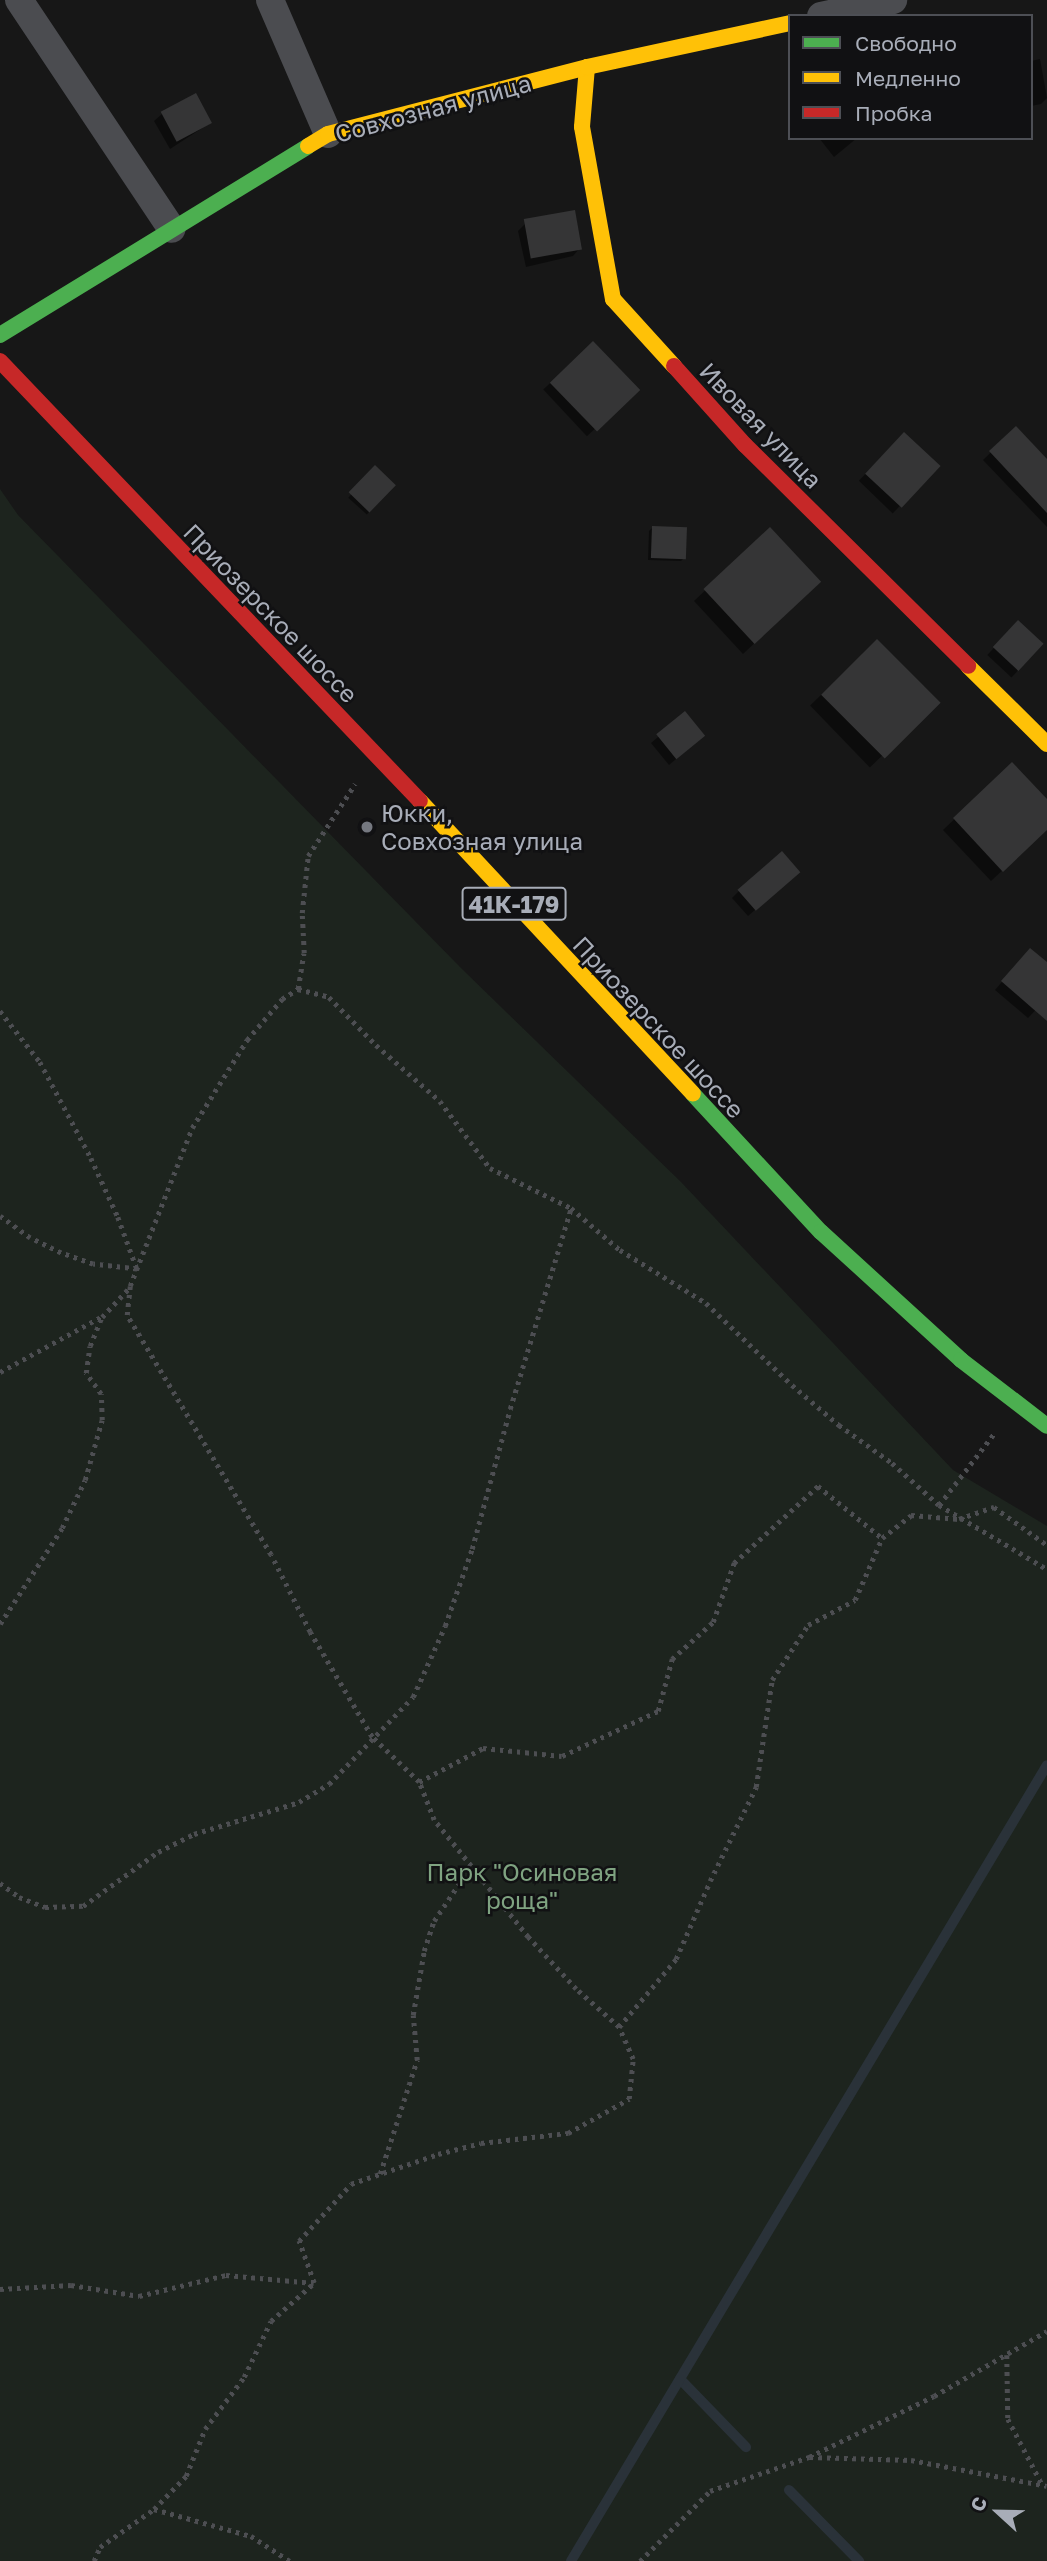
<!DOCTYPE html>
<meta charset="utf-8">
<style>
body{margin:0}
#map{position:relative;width:1047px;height:2561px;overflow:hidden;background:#171717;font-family:"Golos Text",sans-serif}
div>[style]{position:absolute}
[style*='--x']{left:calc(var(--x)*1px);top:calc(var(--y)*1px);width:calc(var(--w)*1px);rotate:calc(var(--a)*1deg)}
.green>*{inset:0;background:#1d241e}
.shadow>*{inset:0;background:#0007;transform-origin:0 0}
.stream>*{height:10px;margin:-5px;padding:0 5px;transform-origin:5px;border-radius:5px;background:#2a3239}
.building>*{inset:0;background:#353536;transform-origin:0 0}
.path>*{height:4.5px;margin-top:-2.25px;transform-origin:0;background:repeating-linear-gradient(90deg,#4d4e52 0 3.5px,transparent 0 8.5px)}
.street>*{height:28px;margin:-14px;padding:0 14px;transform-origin:14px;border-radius:14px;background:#4b4c50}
.fast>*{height:16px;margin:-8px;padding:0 8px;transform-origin:8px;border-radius:8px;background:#4caf50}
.slow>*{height:16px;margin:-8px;padding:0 8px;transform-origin:8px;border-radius:8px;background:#ffc107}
.jam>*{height:16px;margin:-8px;padding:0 8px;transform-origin:8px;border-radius:8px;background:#c62828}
.dots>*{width:19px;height:19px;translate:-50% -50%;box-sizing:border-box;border:4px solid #111113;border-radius:50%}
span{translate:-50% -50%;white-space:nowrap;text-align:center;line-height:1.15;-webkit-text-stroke:5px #111113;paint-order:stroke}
.shield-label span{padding:2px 5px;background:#111113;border:2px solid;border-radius:5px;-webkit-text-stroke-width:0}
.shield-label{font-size:23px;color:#a8adb8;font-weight:700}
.street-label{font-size:24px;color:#a8adb8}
.poi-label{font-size:24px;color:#a8adb8}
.left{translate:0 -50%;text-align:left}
.park-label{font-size:24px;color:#7fa381}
.legend{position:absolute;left:788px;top:14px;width:245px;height:126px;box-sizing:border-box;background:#111113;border:2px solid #4d4f55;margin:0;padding:9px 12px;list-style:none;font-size:21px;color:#a8adb8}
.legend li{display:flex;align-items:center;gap:14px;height:35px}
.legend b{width:35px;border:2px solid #4d4f55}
.north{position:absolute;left:963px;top:2477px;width:70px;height:70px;-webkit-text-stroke:5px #111113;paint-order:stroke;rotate:292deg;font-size:19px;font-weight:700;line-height:28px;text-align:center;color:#a8adb8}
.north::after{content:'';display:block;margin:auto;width:24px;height:32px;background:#a8adb8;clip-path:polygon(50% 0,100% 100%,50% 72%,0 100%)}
</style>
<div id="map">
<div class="green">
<i style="clip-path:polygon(0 489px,18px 515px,460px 967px,681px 1182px,953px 1470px,1047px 1526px,1047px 2561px,0 2561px)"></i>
</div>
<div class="shadow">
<i style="clip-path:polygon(1040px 59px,1047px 98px,1041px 104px,1031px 106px,1031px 61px)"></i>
<i style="clip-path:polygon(162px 114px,210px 123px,170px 149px,154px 121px)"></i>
<i style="clip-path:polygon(819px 138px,857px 138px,834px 157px)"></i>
<i style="clip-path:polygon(525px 224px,580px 248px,573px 256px,526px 267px,518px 231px)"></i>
<i style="left:593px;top:343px;width:64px;height:68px;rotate:47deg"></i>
<i style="clip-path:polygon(1016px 428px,1047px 461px,1047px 527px,983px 460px)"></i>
<i style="left:904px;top:434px;width:47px;height:65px;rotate:44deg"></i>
<i style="left:375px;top:468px;width:25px;height:40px;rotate:42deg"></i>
<i style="clip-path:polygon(652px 528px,684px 558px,681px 561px,648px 560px,649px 531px)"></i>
<i style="clip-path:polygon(770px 529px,808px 593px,743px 654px,694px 601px)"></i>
<i style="left:1018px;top:622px;width:33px;height:45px;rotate:43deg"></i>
<i style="left:877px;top:641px;width:86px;height:93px;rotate:46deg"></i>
<i style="clip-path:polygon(685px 714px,695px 743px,669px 765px,651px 743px)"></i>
<i style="clip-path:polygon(1012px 764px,1047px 801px,1047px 829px,991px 881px,943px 830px)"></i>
<i style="clip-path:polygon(791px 879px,748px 916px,732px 898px,739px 891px)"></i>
<i style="clip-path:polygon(1023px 957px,1047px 965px,1047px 998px,1028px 1018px,995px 990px)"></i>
</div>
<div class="stream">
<i style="--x:680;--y:2379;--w:95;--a:45.9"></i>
<i style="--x:789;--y:2490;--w:100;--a:45.4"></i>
<i style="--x:571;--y:2561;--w:927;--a:-59.12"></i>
</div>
<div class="building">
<i style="left:196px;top:93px;width:34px;height:40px;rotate:62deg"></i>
<i style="left:575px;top:210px;width:40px;height:52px;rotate:80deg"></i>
<i style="left:593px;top:341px;width:68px;height:60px;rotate:46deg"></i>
<i style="clip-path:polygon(1016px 426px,1047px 459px,1047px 513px,989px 451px)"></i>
<i style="left:904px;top:432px;width:50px;height:57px;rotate:43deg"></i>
<i style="left:375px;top:465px;width:29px;height:38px;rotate:44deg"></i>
<i style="left:652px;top:526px;width:35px;height:32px;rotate:2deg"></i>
<i style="left:770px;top:527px;width:75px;height:91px;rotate:47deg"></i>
<i style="left:1018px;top:620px;width:35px;height:37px;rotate:43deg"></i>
<i style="left:877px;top:639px;width:90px;height:79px;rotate:45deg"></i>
<i style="left:685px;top:711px;width:32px;height:37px;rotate:51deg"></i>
<i style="clip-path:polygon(1012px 762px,1047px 799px,1047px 830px,1003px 872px,953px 818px)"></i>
<i style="left:782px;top:851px;width:28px;height:59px;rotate:49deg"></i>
<i style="clip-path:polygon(1030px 948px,1047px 962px,1047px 1021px,1001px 981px)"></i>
</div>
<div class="path">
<i style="--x:298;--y:989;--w:36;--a:-81"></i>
<i style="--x:304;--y:953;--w:40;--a:-92.9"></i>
<i style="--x:302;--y:913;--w:57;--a:-84"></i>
<i style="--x:308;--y:856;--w:86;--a:-56.9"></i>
<i style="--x:0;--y:1011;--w:65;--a:51.9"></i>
<i style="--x:40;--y:1062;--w:109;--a:62"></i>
<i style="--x:91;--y:1158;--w:65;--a:65.4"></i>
<i style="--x:118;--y:1217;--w:55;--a:69.9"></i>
<i style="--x:137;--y:1269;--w:44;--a:-173.5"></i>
<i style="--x:93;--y:1264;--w:34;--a:-161"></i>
<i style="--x:61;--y:1253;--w:34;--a:-154"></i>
<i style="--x:30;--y:1238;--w:37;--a:-144"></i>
<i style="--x:0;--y:1372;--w:115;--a:-28.6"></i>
<i style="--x:939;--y:1505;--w:93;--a:-52.4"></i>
<i style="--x:0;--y:1624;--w:114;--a:-57.1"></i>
<i style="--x:62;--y:1528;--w:53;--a:-64.4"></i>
<i style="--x:85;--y:1480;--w:62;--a:-74.2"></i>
<i style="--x:102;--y:1420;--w:26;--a:-92"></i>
<i style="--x:101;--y:1394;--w:26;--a:-126"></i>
<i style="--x:86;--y:1373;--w:27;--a:-82"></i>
<i style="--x:90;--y:1346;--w:31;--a:-68"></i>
<i style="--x:102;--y:1317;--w:41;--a:-47"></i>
<i style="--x:419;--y:1782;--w:72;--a:-28"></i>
<i style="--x:483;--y:1748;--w:79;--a:5.8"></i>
<i style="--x:562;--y:1756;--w:106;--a:-25.1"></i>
<i style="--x:658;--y:1711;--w:54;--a:-74.9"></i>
<i style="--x:672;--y:1659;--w:55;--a:-42.1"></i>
<i style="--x:713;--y:1622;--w:63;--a:-70.4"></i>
<i style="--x:734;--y:1563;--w:114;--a:-42.5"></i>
<i style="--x:818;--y:1486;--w:82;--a:39.1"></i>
<i style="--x:0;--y:1883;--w:24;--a:36"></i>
<i style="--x:19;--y:1897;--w:28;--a:21"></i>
<i style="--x:45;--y:1907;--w:38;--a:-2"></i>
<i style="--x:83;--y:1906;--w:92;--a:-35.8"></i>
<i style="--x:158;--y:1852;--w:40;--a:-26.6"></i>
<i style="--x:194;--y:1834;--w:110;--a:-16.9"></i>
<i style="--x:299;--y:1802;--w:35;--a:-31"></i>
<i style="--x:329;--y:1784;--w:121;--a:-46"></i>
<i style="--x:413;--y:1697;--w:78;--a:-65.7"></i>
<i style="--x:445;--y:1626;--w:82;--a:-70.7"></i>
<i style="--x:472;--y:1549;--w:145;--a:-74.8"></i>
<i style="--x:510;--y:1409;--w:210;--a:-73.1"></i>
<i style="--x:619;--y:2027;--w:89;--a:-50"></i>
<i style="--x:676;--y:1959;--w:85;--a:-66.4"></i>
<i style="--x:710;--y:1881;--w:105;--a:-63.9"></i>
<i style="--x:756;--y:1787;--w:108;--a:-81.5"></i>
<i style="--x:772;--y:1680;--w:66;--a:-56.8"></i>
<i style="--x:808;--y:1625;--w:53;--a:-28"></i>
<i style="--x:855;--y:1600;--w:68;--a:-66.5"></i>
<i style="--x:882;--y:1538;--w:37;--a:-38"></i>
<i style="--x:911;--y:1515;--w:48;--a:4.8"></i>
<i style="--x:959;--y:1519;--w:37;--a:-19"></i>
<i style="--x:994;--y:1507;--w:65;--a:35.6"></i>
<i style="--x:380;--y:2174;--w:120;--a:-72"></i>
<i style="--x:417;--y:2060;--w:45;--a:-95.1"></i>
<i style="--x:413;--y:2015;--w:65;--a:-80.2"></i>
<i style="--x:424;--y:1951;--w:32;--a:-72"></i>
<i style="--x:434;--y:1921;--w:66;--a:-56.1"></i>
<i style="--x:471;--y:1866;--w:59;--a:-128.8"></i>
<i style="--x:434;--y:1820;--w:41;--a:-111.5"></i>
<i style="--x:419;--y:1782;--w:65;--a:-136.2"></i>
<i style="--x:372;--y:1737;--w:122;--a:-120.6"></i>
<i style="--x:310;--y:1632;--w:86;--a:-116.9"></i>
<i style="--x:271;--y:1555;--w:280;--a:-121"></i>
<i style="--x:127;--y:1315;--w:29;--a:-84"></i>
<i style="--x:130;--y:1286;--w:170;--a:-68.6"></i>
<i style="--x:192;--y:1128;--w:104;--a:-58"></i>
<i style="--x:247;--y:1040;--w:54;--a:-49.5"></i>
<i style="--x:282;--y:999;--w:19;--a:-32"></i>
<i style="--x:298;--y:989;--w:32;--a:14"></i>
<i style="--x:329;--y:997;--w:67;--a:45.6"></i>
<i style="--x:376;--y:1045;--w:85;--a:41.2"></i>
<i style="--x:440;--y:1101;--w:84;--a:53.3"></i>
<i style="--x:490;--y:1168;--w:90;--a:26.3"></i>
<i style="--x:571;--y:1208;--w:65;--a:40.6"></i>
<i style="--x:620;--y:1250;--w:101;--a:31.6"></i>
<i style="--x:706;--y:1303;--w:119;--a:43.6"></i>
<i style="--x:792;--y:1385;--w:62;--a:40.4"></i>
<i style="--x:839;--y:1425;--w:65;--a:35.6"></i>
<i style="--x:892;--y:1463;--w:63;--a:41.8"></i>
<i style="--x:939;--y:1505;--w:126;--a:30.7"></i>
<i style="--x:0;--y:2289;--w:71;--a:-3.2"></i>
<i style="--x:71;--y:2285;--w:69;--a:9.2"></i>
<i style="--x:139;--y:2296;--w:89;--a:-13.6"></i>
<i style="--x:226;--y:2275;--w:88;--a:5.2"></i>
<i style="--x:314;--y:2283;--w:45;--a:-109.7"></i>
<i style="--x:299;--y:2241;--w:77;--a:-47.6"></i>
<i style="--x:351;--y:2184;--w:92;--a:-19"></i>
<i style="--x:438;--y:2154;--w:44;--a:-14.3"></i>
<i style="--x:481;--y:2143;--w:88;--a:-6.6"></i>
<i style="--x:568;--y:2133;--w:70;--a:-29.1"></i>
<i style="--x:629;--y:2099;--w:40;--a:-84.3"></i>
<i style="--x:633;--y:2059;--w:35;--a:-114"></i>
<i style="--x:619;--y:2027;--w:57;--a:-138.5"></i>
<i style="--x:576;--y:1989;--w:71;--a:-132.7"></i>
<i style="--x:528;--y:1937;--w:91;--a:-128.8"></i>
<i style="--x:1007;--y:2355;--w:64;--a:89.1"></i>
<i style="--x:1008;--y:2419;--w:73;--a:62.4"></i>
<i style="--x:810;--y:2457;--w:101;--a:1.7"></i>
<i style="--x:911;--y:2460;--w:138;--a:10.8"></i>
<i style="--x:154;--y:2509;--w:101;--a:15.6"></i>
<i style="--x:251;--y:2536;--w:46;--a:32.7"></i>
<i style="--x:94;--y:2561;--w:15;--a:-67"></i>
<i style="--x:100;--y:2547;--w:66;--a:-35.1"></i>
<i style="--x:154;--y:2509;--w:46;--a:-45.9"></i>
<i style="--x:186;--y:2476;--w:51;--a:-68"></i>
<i style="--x:205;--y:2429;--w:65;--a:-53.1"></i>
<i style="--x:244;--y:2377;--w:62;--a:-64.3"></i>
<i style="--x:271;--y:2321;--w:57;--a:-41.5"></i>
<i style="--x:640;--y:2561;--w:99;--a:-45"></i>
<i style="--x:710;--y:2491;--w:105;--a:-19"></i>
<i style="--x:809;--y:2457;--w:139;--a:-26"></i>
<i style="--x:934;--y:2396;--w:130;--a:-29.9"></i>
</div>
<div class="street">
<i style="--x:19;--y:0;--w:275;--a:56.3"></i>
<i style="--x:270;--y:0;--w:146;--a:66.6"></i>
<i style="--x:821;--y:16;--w:74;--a:-12.5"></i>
</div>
<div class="fast">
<i style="--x:0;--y:335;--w:361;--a:-31.5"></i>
<i style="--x:693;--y:1094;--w:188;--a:47.2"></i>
<i style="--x:821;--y:1232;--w:190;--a:42.4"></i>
<i style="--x:961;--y:1360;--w:108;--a:37.5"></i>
</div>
<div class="slow">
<i style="--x:587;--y:67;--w:60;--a:94.8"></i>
<i style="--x:582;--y:127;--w:175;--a:79.8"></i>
<i style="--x:613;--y:299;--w:91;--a:47.7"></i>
<i style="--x:308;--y:146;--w:23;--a:-31"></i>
<i style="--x:328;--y:134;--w:268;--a:-14.5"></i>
<i style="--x:587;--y:67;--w:208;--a:-12.2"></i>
<i style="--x:968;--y:666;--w:111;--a:44.6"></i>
<i style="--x:420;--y:801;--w:400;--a:47"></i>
</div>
<div class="jam">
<i style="--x:0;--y:361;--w:608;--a:46.33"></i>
<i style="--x:674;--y:366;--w:106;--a:48.1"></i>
<i style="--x:745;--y:445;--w:314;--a:44.7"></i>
</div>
<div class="dots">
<i style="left:367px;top:827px;background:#757880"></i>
</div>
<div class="shield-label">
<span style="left:514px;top:904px">41К-179</span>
</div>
<div class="street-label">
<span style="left:433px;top:108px;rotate:-15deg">Совхозная улица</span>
<span style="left:761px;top:425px;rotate:46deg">Ивовая улица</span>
<span style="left:271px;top:613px;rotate:46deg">Приозерское шоссе</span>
<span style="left:659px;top:1027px;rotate:47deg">Приозерское шоссе</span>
</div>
<div class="poi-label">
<span class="left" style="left:381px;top:827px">Юкки,<br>Совхозная улица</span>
</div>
<div class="park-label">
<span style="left:522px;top:1886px">Парк "Осиновая<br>роща"</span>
</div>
<ul class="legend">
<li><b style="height:9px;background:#4caf50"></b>Свободно</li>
<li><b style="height:9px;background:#ffc107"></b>Медленно</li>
<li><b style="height:9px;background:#c62828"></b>Пробка</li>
</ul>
<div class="north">С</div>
</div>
